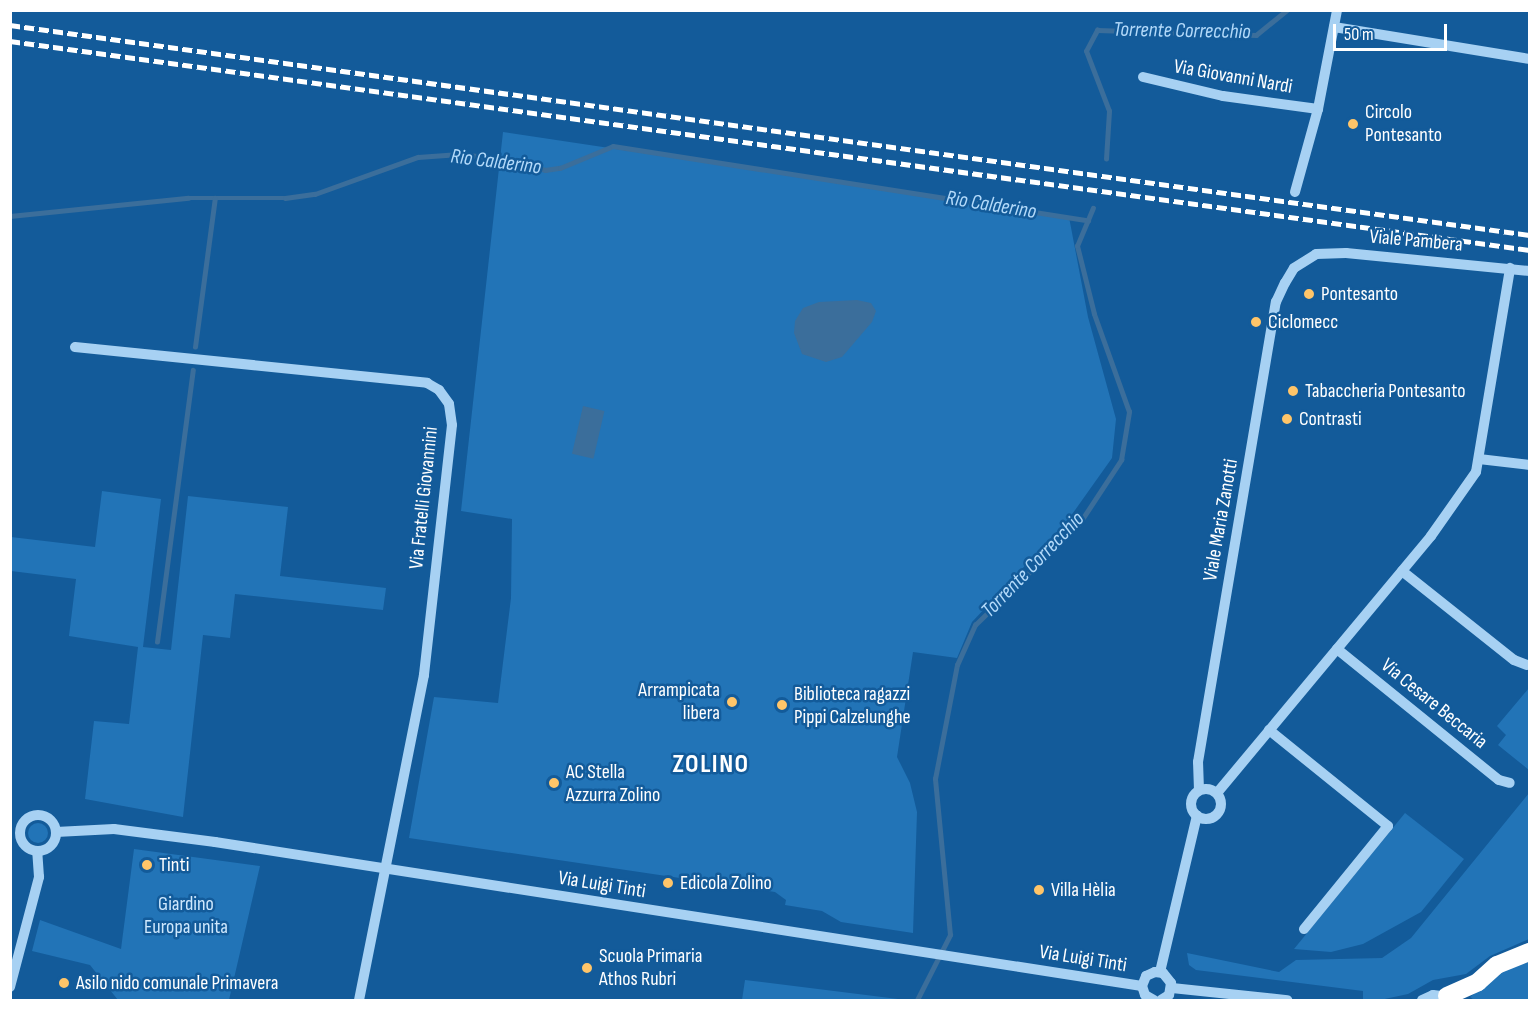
<!DOCTYPE html>
<meta charset="utf-8">
<style>
body{margin:0}
#map{position:relative;width:1540px;height:1011px;overflow:hidden;background:#135b9a;font-family:"Sofia Sans Condensed",sans-serif}
div>[style]{position:absolute}
[style*='--x']{left:calc(var(--x)*1px);top:calc(var(--y)*1px);width:calc(var(--w)*1px);rotate:calc(var(--a)*1deg)}
.green>*{inset:0;background:#2274b7}
.round{border-radius:50%}
.water>*{inset:0;background:#3b6e9b;transform-origin:0 0}
.stream>*{height:4.5px;margin:-2.25px;padding:0 2.25px;transform-origin:2.25px;border-radius:2.25px;background:#3b6e9b}
.minor>*{height:10px;margin:-5px;padding:0 5px;transform-origin:5px;border-radius:5px;background:#a7d1f3}
.minor>.ring{margin:-5px;padding:0;box-sizing:content-box;background:none;border:10px solid #a7d1f3;border-radius:50%}
.highway>*{height:18px;margin:-9px;padding:0 9px;transform-origin:9px;border-radius:9px;background:#fff}
.rail>*{height:4.5px;margin-top:-2.25px;transform-origin:0;background:repeating-linear-gradient(90deg,#fff 0 10px,transparent 0 14.5px)}
.dots>*{width:16px;height:16px;translate:-50% -50%;box-sizing:border-box;border:3px solid #135b9a;border-radius:50%}
span{translate:-50% -50%;white-space:nowrap;text-align:center;line-height:1.15;-webkit-text-stroke:5px #135b9a;paint-order:stroke}
.street-label{font-size:20px;color:#fff}
.poi-label{font-size:20px;color:#fff}
.left{translate:0 -50%;text-align:left}
.right{translate:-100% -50%;text-align:right}
.park-label{font-size:20px;color:#cfe8fd}
.water-label{font-size:21px;color:#b3dafa;font-style:italic}
.district-label{font-size:26px;color:#fff;font-weight:700;letter-spacing:1.5px}
.frame{position:absolute;inset:0;border:12px solid #fff;pointer-events:none}
.scale{position:absolute;left:1333px;top:24px;width:114px;height:27px;box-sizing:border-box;border:3px solid #fff;border-top:0;padding-left:8px;font-size:18px;line-height:21px;white-space:nowrap;color:#fff;-webkit-text-stroke:4px #135b9a;paint-order:stroke}
</style>
<div id="map">
<div class="green">
<i style="clip-path:polygon(503px 132px,1069px 217px,1088px 317px,1116px 419px,1112px 458px,1068px 520px,972px 622px,957px 658px,913px 652px,897px 757px,910px 783px,917px 812px,913px 933px,841px 922px,822px 911px,785px 905px,786px 900px,775px 892px,409px 838px,434px 697px,498px 703px,511px 598px,512px 519px,461px 511px)"></i>
<i style="clip-path:polygon(102px 491px,161px 499px,143px 647px,171px 650px,188px 496px,288px 507px,280px 576px,386px 588px,383px 610px,235px 594px,230px 638px,203px 635px,183px 817px,85px 799px,94px 721px,129px 724px,138px 647px,69px 636px,76px 579px,11px 571px,11px 537px,95px 547px)"></i>
<i style="clip-path:polygon(1529px 688px,1529px 770px,1498px 745px,1506px 735px,1497px 726px)"></i>
<i style="clip-path:polygon(1529px 793px,1529px 939px,1490px 956px,1466px 974px,1433px 980px,1408px 994px,1380px 1000px,1363px 999px,1363px 991px,1196px 970px,1189px 965px,1187px 953px,1279px 972px,1296px 960px,1382px 958px,1411px 938px)"></i>
<i style="clip-path:polygon(1405px 813px,1464px 859px,1421px 912px,1363px 944px,1331px 952px,1294px 949px)"></i>
<i class="round" style="left:28px;top:823px;width:20px;height:20px"></i>
<i style="clip-path:polygon(134px 849px,260px 866px,229px 1000px,118px 1000px,90px 965px,32px 951px,40px 920px,121px 949px)"></i>
<i style="clip-path:polygon(1529px 962px,1529px 1000px,1474px 1000px,1470px 997px,1504px 971px)"></i>
<i style="clip-path:polygon(745px 980px,898px 999px,899px 1000px,742px 1000px)"></i>
</div>
<div class="water">
<i style="clip-path:polygon(857px 300px,871px 303px,876px 311px,872px 322px,842px 357px,826px 362px,802px 354px,794px 333px,795px 321px,803px 308px,819px 302px)"></i>
<i style="left:583px;top:406px;width:22px;height:49px;rotate:13deg"></i>
</div>
<div class="stream">
<i style="--x:1106;--y:159;--w:48;--a:-86.4"></i>
<i style="--x:1109;--y:111;--w:64;--a:-111"></i>
<i style="--x:1086;--y:51;--w:24;--a:-62"></i>
<i style="--x:1097;--y:30;--w:159;--a:1.8"></i>
<i style="--x:1256;--y:35;--w:40;--a:-39"></i>
<i style="--x:10;--y:216;--w:179;--a:-5.8"></i>
<i style="--x:188;--y:198;--w:97;--a:0"></i>
<i style="--x:285;--y:198;--w:30;--a:-8"></i>
<i style="--x:315;--y:194;--w:109;--a:-19.8"></i>
<i style="--x:418;--y:157;--w:41;--a:-4.2"></i>
<i style="--x:459;--y:154;--w:54;--a:6.3"></i>
<i style="--x:513;--y:160;--w:34;--a:17"></i>
<i style="--x:545;--y:170;--w:15;--a:-8"></i>
<i style="--x:560;--y:168;--w:57;--a:-22.5"></i>
<i style="--x:613;--y:146;--w:481;--a:8.9"></i>
<i style="--x:195;--y:347;--w:150;--a:-82.4"></i>
<i style="--x:157;--y:642;--w:274;--a:-82.5"></i>
<i style="--x:917;--y:1000;--w:73;--a:-63.1"></i>
<i style="--x:950;--y:935;--w:157;--a:-95.5"></i>
<i style="--x:935;--y:779;--w:116;--a:-79.1"></i>
<i style="--x:957;--y:665;--w:44;--a:-65.8"></i>
<i style="--x:975;--y:625;--w:145;--a:-44.2"></i>
<i style="--x:1079;--y:524;--w:77;--a:-56.7"></i>
<i style="--x:1121;--y:460;--w:49;--a:-80.5"></i>
<i style="--x:1129;--y:412;--w:104;--a:-109.7"></i>
<i style="--x:1094;--y:314;--w:70;--a:-104"></i>
<i style="--x:1077;--y:246;--w:41;--a:-67.2"></i>
</div>
<div class="minor">
<i style="--x:1334;--y:27;--w:199;--a:9.3"></i>
<i style="--x:1143;--y:77;--w:82;--a:13.4"></i>
<i style="--x:1223;--y:96;--w:96;--a:7.8"></i>
<i style="--x:1295;--y:192;--w:86;--a:-74.5"></i>
<i style="--x:1318;--y:109;--w:101;--a:-79.1"></i>
<i style="--x:75;--y:347;--w:354;--a:5.8"></i>
<i style="--x:427;--y:383;--w:14;--a:30"></i>
<i style="--x:439;--y:390;--w:17;--a:54"></i>
<i style="--x:449;--y:404;--w:21;--a:82"></i>
<i style="--x:452;--y:425;--w:252;--a:96.4"></i>
<i style="--x:424;--y:675;--w:331;--a:101.3"></i>
<i style="--x:1479;--y:459;--w:51;--a:6.7"></i>
<i style="--x:1402;--y:571;--w:143;--a:38.5"></i>
<i style="--x:1514;--y:660;--w:14;--a:21"></i>
<i style="--x:1337;--y:649;--w:208;--a:39"></i>
<i style="--x:1499;--y:780;--w:11;--a:15"></i>
<i style="--x:1269;--y:730;--w:153;--a:38.9"></i>
<i style="--x:1388;--y:826;--w:133;--a:129.2"></i>
<i class="ring" style="left:1191px;top:789px;width:20px;height:20px"></i>
<i style="--x:1199;--y:790;--w:28;--a:-92"></i>
<i style="--x:1198;--y:762;--w:467;--a:-80.4"></i>
<i style="--x:1276;--y:302;--w:21;--a:-65"></i>
<i style="--x:1285;--y:283;--w:17;--a:-59"></i>
<i style="--x:1294;--y:268;--w:26;--a:-32"></i>
<i style="--x:1316;--y:254;--w:30;--a:-2"></i>
<i style="--x:1346;--y:253;--w:185;--a:5.6"></i>
<i style="--x:1217;--y:793;--w:334;--a:-50.2"></i>
<i style="--x:1431;--y:536;--w:78;--a:-54.9"></i>
<i style="--x:1476;--y:472;--w:207;--a:-80.5"></i>
<i class="ring" style="left:20px;top:815px;width:26px;height:26px"></i>
<i style="--x:56;--y:832;--w:58;--a:-3"></i>
<i style="--x:114;--y:829;--w:102;--a:7.3"></i>
<i style="--x:215;--y:842;--w:938;--a:8.83"></i>
<i style="--x:1160;--y:972;--w:161;--a:-76.7"></i>
<i style="--x:10;--y:987;--w:114;--a:-75.2"></i>
<i style="--x:39;--y:877;--w:26;--a:-94"></i>
<i style="--x:1172;--y:988;--w:116;--a:6"></i>
<i style="--x:1154;--y:1000;--w:10;--a:-151"></i>
<i style="--x:1145;--y:995;--w:9;--a:-108"></i>
<i style="--x:1142;--y:986;--w:11;--a:-68"></i>
<i style="--x:1146;--y:976;--w:10;--a:-24"></i>
<i style="--x:1155;--y:972;--w:8;--a:7"></i>
<i style="--x:1163;--y:973;--w:13;--a:51"></i>
<i style="--x:1171;--y:983;--w:12;--a:99"></i>
<i style="--x:1169;--y:995;--w:9;--a:148"></i>
<i style="--x:1422;--y:1000;--w:12;--a:-24"></i>
<i style="--x:1433;--y:995;--w:17;--a:7"></i>
</div>
<div class="highway">
<i style="--x:1447;--y:996;--w:34;--a:-24"></i>
<i style="--x:1478;--y:982;--w:25;--a:-42"></i>
<i style="--x:1497;--y:965;--w:35;--a:-22"></i>
</div>
<div class="rail">
<i style="--x:10;--y:25;--w:1534;--a:7.87"></i>
<i style="--x:10;--y:41;--w:1534;--a:7.83"></i>
</div>
<div class="dots">
<i style="left:1353px;top:124px;background:#ffc569"></i>
<i style="left:1309px;top:294px;background:#ffc569"></i>
<i style="left:1256px;top:322px;background:#ffc569"></i>
<i style="left:1293px;top:391px;background:#ffc569"></i>
<i style="left:1287px;top:419px;background:#ffc569"></i>
<i style="left:732px;top:702px;background:#ffc569"></i>
<i style="left:782px;top:705px;background:#ffc569"></i>
<i style="left:554px;top:783px;background:#ffc569"></i>
<i style="left:147px;top:865px;background:#ffc569"></i>
<i style="left:668px;top:883px;background:#ffc569"></i>
<i style="left:1039px;top:890px;background:#ffc569"></i>
<i style="left:587px;top:968px;background:#ffc569"></i>
<i style="left:64px;top:983px;background:#ffc569"></i>
</div>
<div class="street-label">
<span style="left:1233px;top:77px;rotate:10deg">Via Giovanni Nardi</span>
<span style="left:1416px;top:241px;rotate:5deg">Viale Pambera</span>
<span style="left:424px;top:498px;rotate:-84deg">Via Fratelli Giovannini</span>
<span style="left:1221px;top:520px;rotate:-80deg">Viale Maria Zanotti</span>
<span style="left:1434px;top:704px;rotate:39deg">Via Cesare Beccaria</span>
<span style="left:602px;top:885px;rotate:9deg">Via Luigi Tinti</span>
<span style="left:1083px;top:959px;rotate:9deg">Via Luigi Tinti</span>
</div>
<div class="poi-label">
<span class="left" style="left:1365px;top:124px">Circolo<br>Pontesanto</span>
<span class="left" style="left:1321px;top:294px">Pontesanto</span>
<span class="left" style="left:1268px;top:322px">Ciclomecc</span>
<span class="left" style="left:1305px;top:391px">Tabaccheria Pontesanto</span>
<span class="left" style="left:1299px;top:419px">Contrasti</span>
<span class="right" style="left:720px;top:702px">Arrampicata<br>libera</span>
<span class="left" style="left:794px;top:706px">Biblioteca ragazzi<br>Pippi Calzelunghe</span>
<span class="left" style="left:566px;top:784px">AC Stella<br>Azzurra Zolino</span>
<span class="left" style="left:159px;top:865px">Tinti</span>
<span class="left" style="left:680px;top:883px">Edicola Zolino</span>
<span class="left" style="left:1051px;top:890px">Villa Hèlia</span>
<span class="left" style="left:599px;top:968px">Scuola Primaria<br>Athos Rubri</span>
<span class="left" style="left:76px;top:983px">Asilo nido comunale Primavera</span>
</div>
<div class="park-label">
<span style="left:186px;top:916px">Giardino<br>Europa unita</span>
</div>
<div class="water-label">
<span style="left:1182px;top:31px;rotate:1deg">Torrente Correcchio</span>
<span style="left:496px;top:162px;rotate:7deg">Rio Calderino</span>
<span style="left:991px;top:205px;rotate:9deg">Rio Calderino</span>
<span style="left:1033px;top:565px;rotate:-46deg">Torrente Correcchio</span>
</div>
<div class="district-label">
<span style="left:711px;top:765px">ZOLINO</span>
</div>
<div class="frame"></div>
<div class="scale">50 m</div>
</div>
